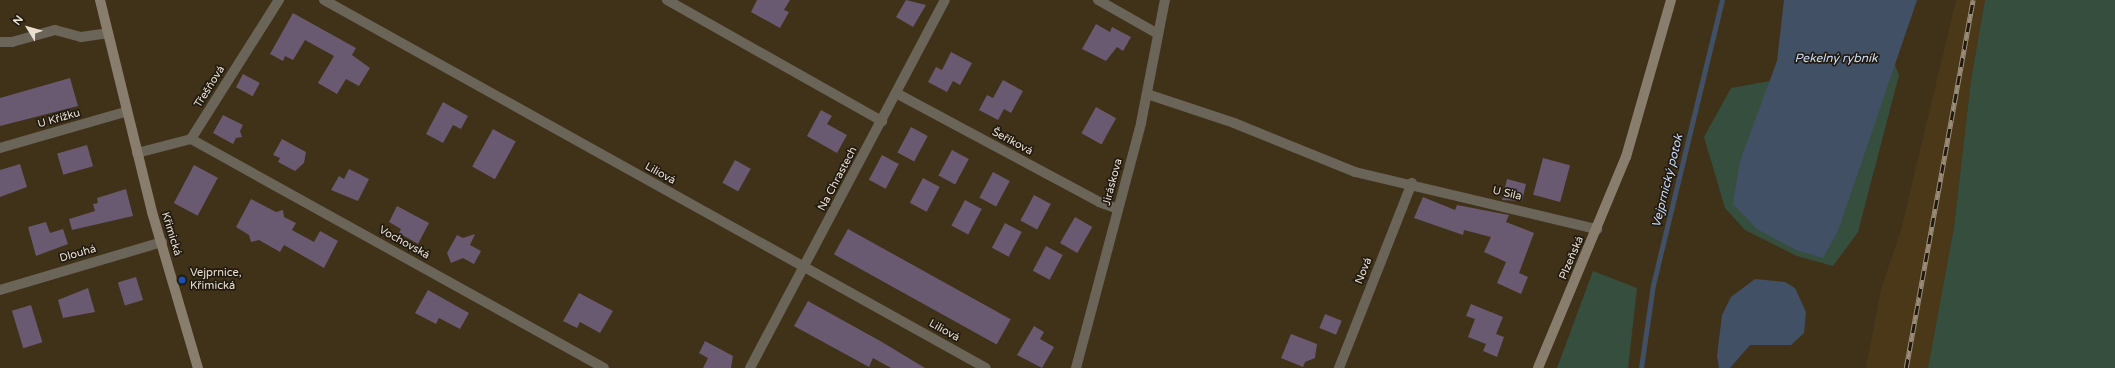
<!DOCTYPE html>
<meta charset="utf-8">
<style>
body{margin:0}
#map{position:relative;width:2115px;height:368px;overflow:hidden;background:#403119;font-family:"Varela Round",sans-serif}
div>[style]{position:absolute}
[style*='--x']{left:calc(var(--x)*1px);top:calc(var(--y)*1px);width:calc(var(--w)*1px);rotate:calc(var(--a)*1deg)}
.built>*{inset:0;background:#4b3819}
.green>*{inset:0;background:#364e3e}
.water>*{inset:0;background:#425066}
.stream>*{height:4.5px;margin:-2.25px;padding:0 2.25px;transform-origin:2.25px;border-radius:2.25px;background:#425066}
.building>*{inset:0;background:#695971;transform-origin:0 0}
.street>*{height:10px;margin:-5px;padding:0 5px;transform-origin:5px;border-radius:5px;background:#6b6459}
.secondary>*{height:10px;margin:-5px;padding:0 5px;transform-origin:5px;border-radius:5px;background:#897e6d}
.rail>*{height:4.5px;margin-top:-2.25px;transform-origin:0;background:repeating-linear-gradient(90deg,#211a10 0 9px,#998c79 0 18px);box-sizing:border-box;border-block:1px solid #998c79}
.dots>*{width:11px;height:11px;translate:-50% -50%;box-sizing:border-box;border:2px solid #211a10;border-radius:50%}
span{translate:-50% -50%;white-space:nowrap;text-align:center;line-height:1.15;-webkit-text-stroke:3.5px #211a10;paint-order:stroke}
.street-label{font-size:11px;color:#e9dfd1}
.poi-label{font-size:11px;color:#e9dfd1}
.left{translate:0 -50%;text-align:left}
.water-label{font-size:12px;color:#ccdefa;font-style:italic}
.north{position:absolute;left:8px;top:8px;width:40px;height:40px;-webkit-text-stroke:3px #211a10;paint-order:stroke;rotate:307deg;font-size:11px;font-weight:700;line-height:16px;text-align:center;color:#e9dfd1}
.north::after{content:'';display:block;margin:auto;width:14px;height:18px;background:#e9dfd1;clip-path:polygon(50% 0,100% 100%,50% 72%,0 100%)}
</style>
<div id="map">
<div class="built">
<i style="clip-path:polygon(1956px 0,1985px 0,1971px 80px,1954px 227px,1928px 368px,1866px 368px,1881px 289px,1901px 230px)"></i>
</div>
<div class="green">
<i style="clip-path:polygon(1985px 0,2115px 0,2115px 368px,1928px 368px,1954px 227px,1971px 80px)"></i>
<i style="clip-path:polygon(1884px 37px,1899px 75px,1858px 232px,1833px 266px,1797px 256px,1745px 230px,1725px 208px,1704px 137px,1731px 88px,1775px 80px)"></i>
<i style="clip-path:polygon(1593px 271px,1637px 288px,1628px 368px,1557px 368px)"></i>
</div>
<div class="water">
<i style="clip-path:polygon(1784px 0,1917px 0,1838px 231px,1823px 258px,1796px 250px,1757px 229px,1733px 204px,1740px 161px,1777px 61px)"></i>
<i style="clip-path:polygon(1755px 279px,1785px 282px,1795px 288px,1806px 312px,1804px 333px,1791px 345px,1750px 345px,1730px 368px,1719px 368px,1717px 356px,1722px 315px,1731px 297px)"></i>
</div>
<div class="stream">
<i style="--x:1641;--y:368;--w:84;--a:-81.8"></i>
<i style="--x:1653;--y:285;--w:293;--a:-76.4"></i>
</div>
<div class="building">
<i style="clip-path:polygon(757px 0,790px 0,784px 10px,789px 12px,780px 28px,751px 12px)"></i>
<i style="clip-path:polygon(906px 0,926px 5px,913px 27px,896px 17px)"></i>
<i style="clip-path:polygon(293px 13px,356px 48px,352px 55px,370px 68px,359px 86px,346px 79px,337px 94px,318px 83px,334px 56px,305px 40px,293px 60px,285px 56px,283px 61px,270px 54px)"></i>
<i style="clip-path:polygon(1096px 24px,1110px 32px,1112px 27px,1131px 37px,1123px 51px,1117px 47px,1106px 61px,1082px 49px)"></i>
<i style="clip-path:polygon(951px 52px,972px 63px,960px 85px,953px 81px,947px 92px,928px 82px,936px 67px,942px 70px)"></i>
<i style="left:243px;top:74px;width:19px;height:15px;rotate:28deg"></i>
<i style="clip-path:polygon(70px 78px,78px 106px,0 126px,0 98px)"></i>
<i style="clip-path:polygon(1003px 80px,1023px 91px,1011px 113px,1004px 109px,998px 120px,979px 110px,987px 95px,993px 98px)"></i>
<i style="clip-path:polygon(443px 102px,468px 116px,461px 129px,453px 125px,443px 143px,426px 134px)"></i>
<i style="left:1096px;top:107px;width:23px;height:30px;rotate:29deg"></i>
<i style="clip-path:polygon(821px 110px,832px 116px,827px 124px,847px 135px,837px 153px,807px 136px)"></i>
<i style="clip-path:polygon(223px 115px,243px 125px,240px 131px,242px 137px,236px 138px,233px 144px,213px 133px)"></i>
<i style="left:911px;top:127px;width:19px;height:29px;rotate:28deg"></i>
<i style="left:493px;top:129px;width:26px;height:43px;rotate:29deg"></i>
<i style="clip-path:polygon(282px 139px,306px 152px,304px 163px,295px 171px,278px 162px,280px 158px,273px 155px)"></i>
<i style="left:87px;top:145px;width:22px;height:31px;rotate:74deg"></i>
<i style="left:952px;top:150px;width:19px;height:29px;rotate:28deg"></i>
<i style="left:882px;top:155px;width:19px;height:28px;rotate:28deg"></i>
<i style="left:1543px;top:158px;width:28px;height:38px;rotate:15deg"></i>
<i style="left:735px;top:160px;width:18px;height:26px;rotate:29deg"></i>
<i style="clip-path:polygon(20px 164px,27px 187px,0 197px,0 170px)"></i>
<i style="left:194px;top:165px;width:27px;height:43px;rotate:28deg"></i>
<i style="clip-path:polygon(349px 169px,369px 179px,358px 201px,331px 190px,339px 176px,344px 179px)"></i>
<i style="left:993px;top:172px;width:19px;height:29px;rotate:28deg"></i>
<i style="left:923px;top:178px;width:19px;height:28px;rotate:28deg"></i>
<i style="clip-path:polygon(1507px 179px,1526px 184px,1522px 201px,1502px 200px)"></i>
<i style="clip-path:polygon(126px 189px,133px 216px,72px 230px,69px 219px,95px 211px,93px 204px,98px 203px,97px 198px)"></i>
<i style="left:1034px;top:195px;width:19px;height:29px;rotate:28deg"></i>
<i style="clip-path:polygon(1423px 197px,1455px 210px,1457px 205px,1509px 215px,1506px 222px,1534px 233px,1519px 273px,1528px 277px,1521px 294px,1497px 283px,1506px 262px,1484px 252px,1491px 237px,1464px 230px,1463px 235px,1414px 218px)"></i>
<i style="clip-path:polygon(251px 199px,276px 212px,283px 210px,284px 217px,296px 223px,292px 230px,314px 242px,320px 231px,338px 241px,324px 268px,284px 245px,280px 252px,259px 240px,251px 242px,249px 235px,236px 227px)"></i>
<i style="left:965px;top:200px;width:19px;height:29px;rotate:28deg"></i>
<i style="clip-path:polygon(397px 206px,429px 223px,418px 244px,399px 233px,401px 229px,389px 222px)"></i>
<i style="left:1075px;top:217px;width:20px;height:30px;rotate:30deg"></i>
<i style="clip-path:polygon(46px 222px,50px 233px,63px 229px,68px 244px,36px 256px,28px 227px)"></i>
<i style="left:1005px;top:223px;width:19px;height:28px;rotate:28deg"></i>
<i style="left:848px;top:229px;width:186px;height:29px;rotate:29deg"></i>
<i style="clip-path:polygon(475px 234px,470px 245px,481px 251px,474px 264px,463px 258px,451px 263px,447px 253px,457px 235px,463px 238px)"></i>
<i style="left:1046px;top:246px;width:19px;height:28px;rotate:28deg"></i>
<i style="left:136px;top:277px;width:24px;height:19px;rotate:73deg"></i>
<i style="clip-path:polygon(88px 288px,95px 312px,63px 318px,58px 300px)"></i>
<i style="clip-path:polygon(428px 290px,469px 313px,460px 329px,439px 318px,436px 324px,415px 313px)"></i>
<i style="clip-path:polygon(579px 293px,613px 311px,600px 333px,580px 322px,577px 328px,563px 321px)"></i>
<i style="clip-path:polygon(808px 301px,882px 342px,925px 368px,891px 368px,873px 358px,869px 367px,794px 326px)"></i>
<i style="clip-path:polygon(1471px 304px,1503px 317px,1496px 334px,1504px 337px,1497px 357px,1483px 351px,1486px 344px,1468px 337px,1475px 319px,1466px 316px)"></i>
<i style="left:31px;top:305px;width:39px;height:20px;rotate:73deg"></i>
<i style="left:1325px;top:314px;width:18px;height:15px;rotate:22deg"></i>
<i style="clip-path:polygon(1034px 326px,1044px 332px,1040px 339px,1054px 347px,1042px 368px,1017px 355px)"></i>
<i style="clip-path:polygon(1291px 334px,1317px 344px,1315px 358px,1305px 362px,1303px 367px,1281px 358px)"></i>
<i style="clip-path:polygon(705px 341px,733px 356px,731px 368px,703px 368px,708px 358px,699px 353px)"></i>
</div>
<div class="street">
<i style="--x:324;--y:0;--w:757;--a:29.07"></i>
<i style="--x:667;--y:0;--w:247;--a:29.4"></i>
<i style="--x:1098;--y:0;--w:69;--a:29.5"></i>
<i style="--x:0;--y:42;--w:12;--a:0"></i>
<i style="--x:12;--y:42;--w:45;--a:-15.6"></i>
<i style="--x:55;--y:30;--w:27;--a:15"></i>
<i style="--x:81;--y:37;--w:27;--a:-8"></i>
<i style="--x:896;--y:93;--w:230;--a:28.2"></i>
<i style="--x:1099;--y:202;--w:20;--a:20"></i>
<i style="--x:1147;--y:94;--w:92;--a:18.4"></i>
<i style="--x:1234;--y:123;--w:131;--a:22"></i>
<i style="--x:1355;--y:172;--w:249;--a:13.3"></i>
<i style="--x:191;--y:139;--w:472;--a:29"></i>
<i style="--x:0;--y:148;--w:130;--a:-16.1"></i>
<i style="--x:137;--y:153;--w:56;--a:-14.5"></i>
<i style="--x:191;--y:139;--w:165;--a:-57.7"></i>
<i style="--x:0;--y:290;--w:169;--a:-16.5"></i>
<i style="--x:750;--y:368;--w:416;--a:-62.1"></i>
<i style="--x:1076;--y:368;--w:253;--a:-75.1"></i>
<i style="--x:1141;--y:123;--w:125;--a:-79"></i>
<i style="--x:1339;--y:368;--w:199;--a:-68.5"></i>
</div>
<div class="secondary">
<i style="--x:100;--y:0;--w:218;--a:76.2"></i>
<i style="--x:152;--y:212;--w:163;--a:73.6"></i>
<i style="--x:1538;--y:368;--w:229;--a:-67.4"></i>
<i style="--x:1626;--y:157;--w:163;--a:-74"></i>
</div>
<div class="rail">
<i style="--x:1906;--y:368;--w:374;--a:-79.7"></i>
</div>
<div class="dots">
<i style="left:182px;top:280px;background:#1a4fb4"></i>
</div>
<div class="street-label">
<span style="left:210px;top:87px;rotate:-58deg">Třešňová</span>
<span style="left:59px;top:119px;rotate:-16deg">U Křížku</span>
<span style="left:1012px;top:142px;rotate:28deg">Šeříková</span>
<span style="left:660px;top:174px;rotate:29deg">Liliová</span>
<span style="left:838px;top:179px;rotate:-62deg">Na Chrastech</span>
<span style="left:1113px;top:182px;rotate:-75deg">Jiráskova</span>
<span style="left:1507px;top:194px;rotate:13deg">U Sila</span>
<span style="left:171px;top:234px;rotate:73deg">Křimická</span>
<span style="left:404px;top:243px;rotate:29deg">Vochovská</span>
<span style="left:78px;top:254px;rotate:-16deg">Dlouhá</span>
<span style="left:1572px;top:258px;rotate:-67deg">Plzeňská</span>
<span style="left:1364px;top:271px;rotate:-68deg">Nová</span>
<span style="left:944px;top:331px;rotate:29deg">Liliová</span>
</div>
<div class="poi-label">
<span class="left" style="left:190px;top:280px">Vejprnice,<br>Křimická</span>
</div>
<div class="water-label">
<span style="left:1836px;top:59px">Pekelný rybník</span>
<span style="left:1668px;top:181px;rotate:-76deg">Vejprnický potok</span>
</div>
<div class="north">N</div>
</div>
